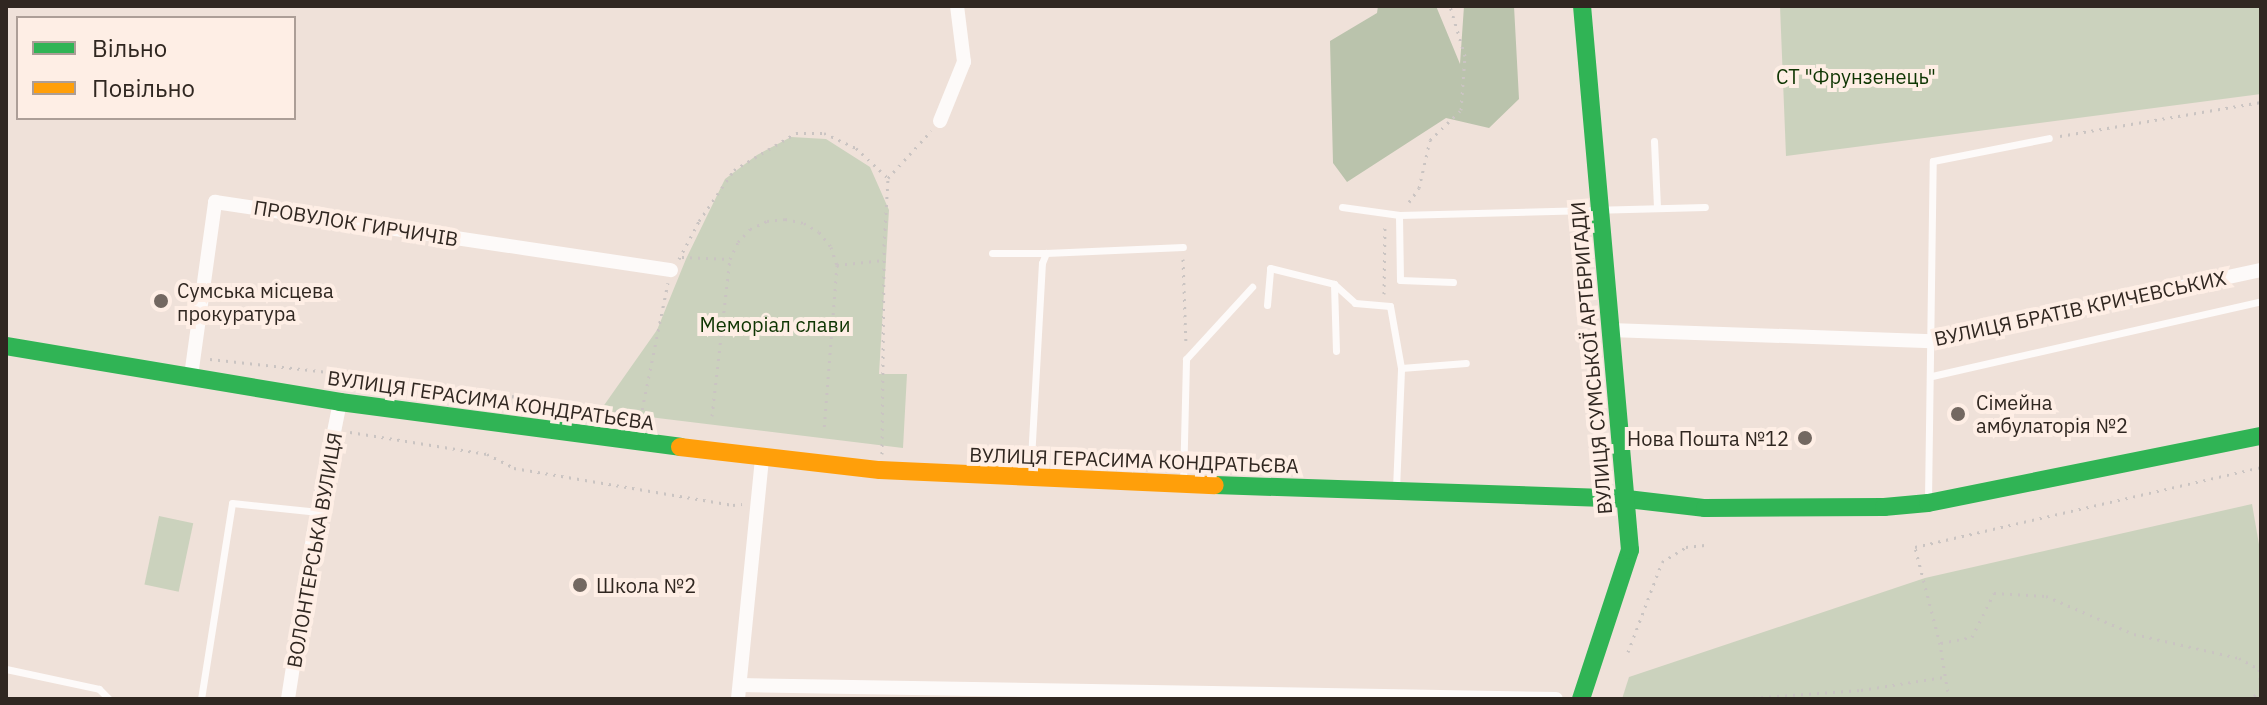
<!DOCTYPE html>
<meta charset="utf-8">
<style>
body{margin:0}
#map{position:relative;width:2267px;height:705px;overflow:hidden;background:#efe1d9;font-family:"IBM Plex Sans",sans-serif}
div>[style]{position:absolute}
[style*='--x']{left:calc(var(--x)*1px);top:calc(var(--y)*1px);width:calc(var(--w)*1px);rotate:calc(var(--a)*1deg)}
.green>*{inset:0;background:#cbd2bd;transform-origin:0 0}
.forest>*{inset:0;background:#bac3ac}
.path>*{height:3px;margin-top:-1.5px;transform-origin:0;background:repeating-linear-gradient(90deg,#cac4c2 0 2px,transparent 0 8px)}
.lane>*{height:7px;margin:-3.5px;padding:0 3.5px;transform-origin:3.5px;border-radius:3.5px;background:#fdfaf9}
.street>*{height:14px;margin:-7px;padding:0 7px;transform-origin:7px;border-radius:7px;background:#fdfaf9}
.fast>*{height:18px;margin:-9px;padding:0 9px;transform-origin:9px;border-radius:9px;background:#30b455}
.slow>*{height:18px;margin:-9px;padding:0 9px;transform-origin:9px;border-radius:9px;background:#ff9f0a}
.dots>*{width:22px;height:22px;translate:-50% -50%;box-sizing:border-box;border:4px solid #feeee5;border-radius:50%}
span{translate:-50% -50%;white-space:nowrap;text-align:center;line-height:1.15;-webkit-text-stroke:8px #feeee5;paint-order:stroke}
.park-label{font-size:20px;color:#0e3502}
.street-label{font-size:20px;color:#302721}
.poi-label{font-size:20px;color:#302721}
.left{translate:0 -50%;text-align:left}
.right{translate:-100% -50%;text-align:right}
.frame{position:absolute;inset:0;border:8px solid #302721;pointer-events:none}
.legend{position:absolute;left:16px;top:16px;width:280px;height:104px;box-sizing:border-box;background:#feeee5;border:2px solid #ac9e97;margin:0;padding:10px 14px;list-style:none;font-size:24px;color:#302721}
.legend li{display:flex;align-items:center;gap:16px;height:40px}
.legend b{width:40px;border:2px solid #ac9e97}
</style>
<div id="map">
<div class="green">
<i style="clip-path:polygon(1780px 6px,2261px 6px,2261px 94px,1786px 156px)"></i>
<i style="clip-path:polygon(791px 137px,826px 139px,870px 167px,889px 210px,879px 374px,907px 374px,903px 448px,600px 411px,657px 330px,686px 259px,725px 179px,757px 155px)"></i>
<i style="clip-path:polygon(2252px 504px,2261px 556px,2261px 699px,1622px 699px,1629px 677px,1925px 578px)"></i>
<i style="left:159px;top:516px;width:35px;height:70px;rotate:12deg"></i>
</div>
<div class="forest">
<i style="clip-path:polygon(1378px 6px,1436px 6px,1460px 64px,1464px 6px,1514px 6px,1519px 99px,1489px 128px,1446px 118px,1347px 182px,1333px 163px,1330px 41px,1377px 13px)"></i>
</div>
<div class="path">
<i style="--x:2060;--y:136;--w:204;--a:-9.6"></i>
<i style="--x:1409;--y:202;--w:17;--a:-54"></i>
<i style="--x:1419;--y:188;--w:49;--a:-77.1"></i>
<i style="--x:1430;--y:140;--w:43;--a:-44.1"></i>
<i style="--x:1461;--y:110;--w:54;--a:-85.8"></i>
<i style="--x:1465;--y:56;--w:52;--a:-106.7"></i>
<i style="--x:682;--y:257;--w:48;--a:2.4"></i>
<i style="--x:679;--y:259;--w:43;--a:-62.2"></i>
<i style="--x:699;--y:221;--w:62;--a:-55.5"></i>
<i style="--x:734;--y:170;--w:72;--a:-30.8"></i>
<i style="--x:796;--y:133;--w:28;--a:0"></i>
<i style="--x:824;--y:133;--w:35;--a:25"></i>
<i style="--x:856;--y:148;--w:44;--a:43.2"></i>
<i style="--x:1183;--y:259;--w:84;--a:88"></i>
<i style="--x:837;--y:265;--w:47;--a:-6.1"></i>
<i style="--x:1384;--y:294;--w:68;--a:-89.2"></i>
<i style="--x:210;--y:359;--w:200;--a:6.3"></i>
<i style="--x:409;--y:381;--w:232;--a:8.4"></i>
<i style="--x:712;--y:416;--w:158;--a:-83.5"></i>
<i style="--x:730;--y:259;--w:19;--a:-65"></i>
<i style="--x:738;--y:242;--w:18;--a:-47"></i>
<i style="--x:750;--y:229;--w:19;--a:-25"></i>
<i style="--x:767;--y:221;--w:18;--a:-6"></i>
<i style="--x:785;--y:219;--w:19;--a:12"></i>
<i style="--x:804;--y:223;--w:17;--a:31"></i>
<i style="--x:819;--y:232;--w:19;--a:51"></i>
<i style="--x:831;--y:247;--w:19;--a:72"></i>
<i style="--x:837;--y:265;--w:167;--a:94.5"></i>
<i style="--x:639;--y:425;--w:145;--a:-78.5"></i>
<i style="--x:350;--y:432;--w:139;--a:9.1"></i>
<i style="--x:487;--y:454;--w:30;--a:27"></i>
<i style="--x:514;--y:468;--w:222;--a:9.6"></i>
<i style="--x:733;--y:505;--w:9;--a:-6"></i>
<i style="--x:882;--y:454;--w:208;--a:-89.4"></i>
<i style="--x:884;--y:246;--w:68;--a:-86.6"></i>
<i style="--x:888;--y:178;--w:64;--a:-47.5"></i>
<i style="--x:1941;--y:643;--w:32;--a:-11"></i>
<i style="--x:1972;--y:637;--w:49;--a:-63.4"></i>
<i style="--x:1994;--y:593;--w:52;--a:3.3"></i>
<i style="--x:2046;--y:596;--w:96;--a:23.4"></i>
<i style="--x:2134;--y:634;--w:108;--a:12.9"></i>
<i style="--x:2239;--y:658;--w:23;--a:29"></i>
<i style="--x:2259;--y:669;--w:20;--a:84"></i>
<i style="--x:2261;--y:689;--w:14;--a:135"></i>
<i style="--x:1628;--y:652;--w:96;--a:-69.3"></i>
<i style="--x:1662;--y:562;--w:28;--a:-32"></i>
<i style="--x:1686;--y:547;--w:19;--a:-6"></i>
<i style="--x:1737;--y:699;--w:124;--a:-4.2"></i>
<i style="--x:1861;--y:690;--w:84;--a:-8.9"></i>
<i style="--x:1949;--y:699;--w:56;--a:-99.3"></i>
<i style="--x:1940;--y:644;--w:100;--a:-104.5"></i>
<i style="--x:1915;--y:547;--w:355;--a:-13"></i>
</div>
<div class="lane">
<i style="--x:1654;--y:141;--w:67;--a:87.4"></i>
<i style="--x:1342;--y:207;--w:58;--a:8"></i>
<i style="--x:992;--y:253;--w:54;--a:0"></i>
<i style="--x:1453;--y:282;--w:53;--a:-177.8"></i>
<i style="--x:1400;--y:280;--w:65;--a:-90.9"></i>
<i style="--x:1399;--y:215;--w:306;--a:-1.5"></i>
<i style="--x:1334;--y:284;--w:67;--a:88.3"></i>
<i style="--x:1267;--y:305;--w:37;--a:-85"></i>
<i style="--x:1270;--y:268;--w:66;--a:14"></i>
<i style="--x:1334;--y:284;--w:28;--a:42"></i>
<i style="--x:1355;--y:303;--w:35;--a:5"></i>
<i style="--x:1390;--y:306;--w:63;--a:79.9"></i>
<i style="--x:1932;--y:376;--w:337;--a:-12.8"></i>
<i style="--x:1030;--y:477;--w:214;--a:-86.8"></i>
<i style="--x:1042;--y:263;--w:11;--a:-68"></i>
<i style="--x:1046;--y:253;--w:137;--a:-2.5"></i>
<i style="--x:1183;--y:483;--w:124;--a:-88.6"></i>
<i style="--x:1186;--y:359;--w:98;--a:-47.5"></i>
<i style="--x:1396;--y:489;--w:121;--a:-87.6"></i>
<i style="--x:1401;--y:368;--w:65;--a:-4.4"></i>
<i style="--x:1928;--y:500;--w:339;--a:-89.2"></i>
<i style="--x:1933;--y:161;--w:118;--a:-11.2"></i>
<i style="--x:6;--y:669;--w:95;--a:12.1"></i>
<i style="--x:99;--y:689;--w:14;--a:45"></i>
<i style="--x:201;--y:699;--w:198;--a:-81"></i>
<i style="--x:232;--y:503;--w:87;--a:5.9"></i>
</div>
<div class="street">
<i style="--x:940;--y:121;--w:64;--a:-67.9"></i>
<i style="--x:964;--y:62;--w:56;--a:-97.1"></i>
<i style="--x:1610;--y:330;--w:322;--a:2"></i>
<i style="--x:1932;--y:341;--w:337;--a:-12.2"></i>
<i style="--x:191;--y:376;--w:176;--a:-82.1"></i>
<i style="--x:215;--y:202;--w:461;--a:8.5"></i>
<i style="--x:740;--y:685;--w:816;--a:0.98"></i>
<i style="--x:288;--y:699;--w:169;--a:-81.2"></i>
<i style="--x:314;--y:532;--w:133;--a:-78.7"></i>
<i style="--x:738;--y:699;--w:243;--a:-84.3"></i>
</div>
<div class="fast">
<i style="--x:6;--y:346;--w:339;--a:9.5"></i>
<i style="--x:340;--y:402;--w:343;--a:7.5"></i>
<i style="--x:1215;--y:485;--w:412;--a:1.9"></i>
<i style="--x:1627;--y:499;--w:79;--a:6.6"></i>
<i style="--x:1705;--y:508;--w:179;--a:-0.3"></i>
<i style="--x:1884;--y:507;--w:44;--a:-5.2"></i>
<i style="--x:1928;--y:503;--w:340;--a:-11.4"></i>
<i style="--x:1581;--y:699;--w:157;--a:-71.8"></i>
<i style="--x:1630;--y:550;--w:546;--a:-95.04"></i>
</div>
<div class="slow">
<i style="--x:680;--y:447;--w:201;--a:6.6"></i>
<i style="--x:880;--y:470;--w:335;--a:2.6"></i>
</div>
<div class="dots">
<i style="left:161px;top:301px;background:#736861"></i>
<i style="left:1958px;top:414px;background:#736861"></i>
<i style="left:1805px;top:438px;background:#736861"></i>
<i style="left:580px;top:585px;background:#736861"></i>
</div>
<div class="park-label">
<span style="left:1856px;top:76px">СТ "Фрунзенець"</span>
<span style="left:775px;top:324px">Меморіал слави</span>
</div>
<div class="street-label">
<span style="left:356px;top:223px;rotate:9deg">ПРОВУЛОК ГИРЧИЧІВ</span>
<span style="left:2080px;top:308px;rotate:-12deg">ВУЛИЦЯ БРАТІВ КРИЧЕВСЬКИХ</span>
<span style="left:1591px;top:358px;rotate:-95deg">ВУЛИЦЯ СУМСЬКОЇ АРТБРИГАДИ</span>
<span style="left:491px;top:400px;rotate:8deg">ВУЛИЦЯ ГЕРАСИМА КОНДРАТЬЄВА</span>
<span style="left:1134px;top:460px;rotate:2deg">ВУЛИЦЯ ГЕРАСИМА КОНДРАТЬЄВА</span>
<span style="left:314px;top:550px;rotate:-80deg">ВОЛОНТЕРСЬКА ВУЛИЦЯ</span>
</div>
<div class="poi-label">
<span class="left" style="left:177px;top:302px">Сумська місцева<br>прокуратура</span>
<span class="left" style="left:1976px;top:414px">Сімейна<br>амбулаторія №2</span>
<span class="right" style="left:1789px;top:438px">Нова Пошта №12</span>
<span class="left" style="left:596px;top:585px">Школа №2</span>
</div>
<div class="frame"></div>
<ul class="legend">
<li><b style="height:10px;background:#30b455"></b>Вільно</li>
<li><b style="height:10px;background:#ff9f0a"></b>Повільно</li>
</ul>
</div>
